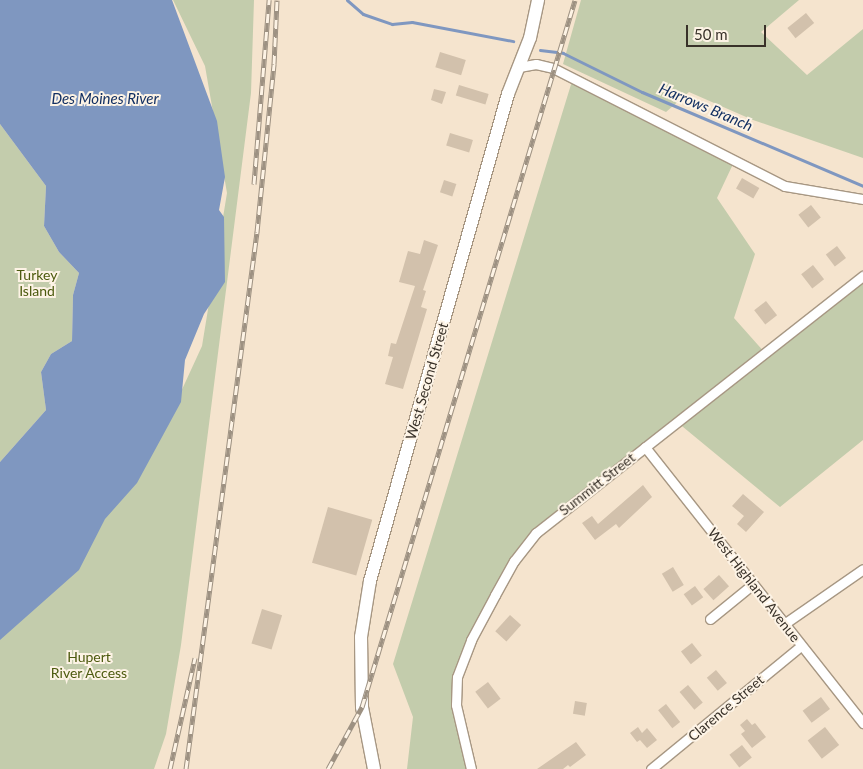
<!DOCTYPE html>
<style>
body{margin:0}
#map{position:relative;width:863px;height:769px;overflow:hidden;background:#f5e4ce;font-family:Lato,sans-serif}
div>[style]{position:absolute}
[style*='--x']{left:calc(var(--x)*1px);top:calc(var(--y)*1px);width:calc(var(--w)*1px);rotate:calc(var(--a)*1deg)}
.green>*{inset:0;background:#c3ccac}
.water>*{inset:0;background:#7f97c0}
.stream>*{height:3px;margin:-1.5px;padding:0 1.5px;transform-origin:1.5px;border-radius:1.5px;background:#7f97c0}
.building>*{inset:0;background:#d2c1ac;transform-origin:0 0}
.roads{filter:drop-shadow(1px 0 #a79783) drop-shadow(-1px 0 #a79783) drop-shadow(0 1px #a79783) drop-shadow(0 -1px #a79783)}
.minor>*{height:9px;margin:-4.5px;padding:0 4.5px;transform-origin:4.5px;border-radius:4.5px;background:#fff}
.secondary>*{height:12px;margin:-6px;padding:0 6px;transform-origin:6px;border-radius:6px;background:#fff}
.rail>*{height:5px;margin-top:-2.5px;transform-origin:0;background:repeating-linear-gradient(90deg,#fdf3e5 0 9px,#9d9182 0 18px);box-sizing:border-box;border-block:1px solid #9d9182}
span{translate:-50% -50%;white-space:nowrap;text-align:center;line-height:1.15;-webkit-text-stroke:4px #fdf3e5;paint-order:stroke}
.park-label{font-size:14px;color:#4c5a0e}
.street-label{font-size:14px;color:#383129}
.water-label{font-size:15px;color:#122f62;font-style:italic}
.scale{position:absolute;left:686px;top:25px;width:80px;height:22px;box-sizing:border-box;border:2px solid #383129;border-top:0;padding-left:6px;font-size:15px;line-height:18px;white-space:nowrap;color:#383129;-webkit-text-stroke:4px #fdf3e5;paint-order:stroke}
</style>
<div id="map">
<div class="green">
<i style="clip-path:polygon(173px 0,254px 0,251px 93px,181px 645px,166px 734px,154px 769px,0 769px,0 620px,162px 433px,202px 346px,227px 193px,205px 66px)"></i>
<i style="clip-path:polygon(581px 0,799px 0,761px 32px,807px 75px,863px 29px,863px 158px,753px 120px,689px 92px,666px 112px,563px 64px)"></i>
<i style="clip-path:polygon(573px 78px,734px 162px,717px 198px,755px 254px,734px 318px,765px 353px,863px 276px,863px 440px,780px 507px,677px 422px,536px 533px,514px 561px,457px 677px,456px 705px,471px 769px,407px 769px,413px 717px,393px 664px)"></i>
<i style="clip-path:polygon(0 124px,46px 186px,44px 226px,59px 252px,79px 273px,73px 295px,72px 341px,51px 354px,41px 372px,46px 410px,0 462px)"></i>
</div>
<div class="water">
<i style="clip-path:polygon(0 0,172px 0,217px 121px,225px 177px,219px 210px,224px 217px,225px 282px,204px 314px,185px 360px,181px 402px,137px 483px,105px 519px,79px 570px,0 640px,0 462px,46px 410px,41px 372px,51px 354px,72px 341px,73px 295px,79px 273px,59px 252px,44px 226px,46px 186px,0 124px)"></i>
</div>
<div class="stream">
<i style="--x:347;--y:0;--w:21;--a:41"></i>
<i style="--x:363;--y:14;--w:31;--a:19"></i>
<i style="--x:392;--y:24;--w:20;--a:-6"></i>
<i style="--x:412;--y:22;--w:103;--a:10.7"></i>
<i style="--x:540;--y:50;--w:23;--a:7"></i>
<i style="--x:563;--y:53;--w:88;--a:26.3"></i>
<i style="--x:642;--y:92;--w:240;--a:23"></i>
</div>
<div class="building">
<i style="left:806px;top:13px;width:13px;height:24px;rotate:51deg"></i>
<i style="left:440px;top:52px;width:27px;height:16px;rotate:17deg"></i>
<i style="left:459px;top:85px;width:31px;height:11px;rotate:17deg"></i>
<i style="clip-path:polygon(434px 89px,446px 92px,442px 104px,431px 100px)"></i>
<i style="left:450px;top:133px;width:24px;height:13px;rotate:17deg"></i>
<i style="left:742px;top:178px;width:20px;height:12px;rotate:30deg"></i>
<i style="left:444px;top:180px;width:13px;height:13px;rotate:18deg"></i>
<i style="left:811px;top:205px;width:16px;height:16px;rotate:52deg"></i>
<i style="clip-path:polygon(424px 240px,438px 245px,423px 290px,426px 291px,421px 307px,427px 309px,403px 389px,385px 384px,393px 357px,388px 356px,391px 343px,396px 344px,415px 286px,399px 282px,408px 251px,420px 254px)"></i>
<i style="left:837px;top:246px;width:15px;height:14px;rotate:53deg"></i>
<i style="left:813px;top:265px;width:18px;height:15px;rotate:52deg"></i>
<i style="left:766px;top:301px;width:18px;height:15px;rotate:52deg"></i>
<i style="clip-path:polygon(643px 485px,652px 497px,619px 528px,616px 524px,595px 540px,582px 523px,592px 516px,598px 524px)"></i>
<i style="clip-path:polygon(743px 494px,764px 512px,746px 532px,737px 524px,744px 516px,732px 506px)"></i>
<i style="left:328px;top:507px;width:46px;height:58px;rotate:16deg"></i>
<i style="left:673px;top:567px;width:21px;height:13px;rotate:59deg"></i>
<i style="left:719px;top:575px;width:15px;height:21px;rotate:48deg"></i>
<i style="left:695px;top:586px;width:14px;height:14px;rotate:54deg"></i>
<i style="left:262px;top:609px;width:21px;height:36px;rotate:17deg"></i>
<i style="left:510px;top:615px;width:15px;height:22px;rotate:42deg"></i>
<i style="left:692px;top:643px;width:16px;height:14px;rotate:52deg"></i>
<i style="left:716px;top:670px;width:17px;height:12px;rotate:50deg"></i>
<i style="left:488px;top:682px;width:21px;height:16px;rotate:53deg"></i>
<i style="left:688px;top:685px;width:23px;height:11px;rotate:50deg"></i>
<i style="left:821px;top:697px;width:15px;height:23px;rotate:53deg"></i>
<i style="left:575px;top:701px;width:12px;height:13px;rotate:9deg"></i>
<i style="left:666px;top:704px;width:23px;height:10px;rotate:52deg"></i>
<i style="clip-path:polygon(747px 719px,752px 725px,755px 723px,766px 737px,752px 748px,741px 734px,745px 731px,740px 725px)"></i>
<i style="clip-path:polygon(638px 727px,642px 733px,647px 728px,657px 740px,647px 748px,640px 740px,637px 742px,630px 733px)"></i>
<i style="left:825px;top:727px;width:23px;height:22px;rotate:52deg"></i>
<i style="clip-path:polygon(576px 742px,586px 755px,570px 767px,568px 765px,563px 769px,537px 769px)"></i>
<i style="left:742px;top:745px;width:16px;height:16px;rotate:52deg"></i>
</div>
<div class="roads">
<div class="minor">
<i style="--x:519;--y:67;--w:17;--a:-10"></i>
<i style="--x:536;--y:64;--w:17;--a:13"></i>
<i style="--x:553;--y:68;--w:260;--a:27"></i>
<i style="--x:785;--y:186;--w:79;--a:9.5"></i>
<i style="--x:645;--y:447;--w:352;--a:51.7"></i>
<i style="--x:710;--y:619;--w:55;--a:-39.1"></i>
<i style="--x:784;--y:624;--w:96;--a:-34.8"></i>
<i style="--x:471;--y:769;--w:66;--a:-103.2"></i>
<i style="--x:456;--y:705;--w:28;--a:-88"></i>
<i style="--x:457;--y:677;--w:40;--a:-69"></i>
<i style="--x:471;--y:640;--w:51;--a:-61.9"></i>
<i style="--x:495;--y:595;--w:39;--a:-61"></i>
<i style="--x:514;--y:561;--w:36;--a:-52"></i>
<i style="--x:536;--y:533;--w:416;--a:-38.2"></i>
<i style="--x:651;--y:769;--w:194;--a:-39.4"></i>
</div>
<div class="secondary">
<i style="--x:374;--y:769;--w:63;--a:-101"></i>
<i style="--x:362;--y:707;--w:70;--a:-90.8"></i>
<i style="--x:361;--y:637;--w:57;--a:-80.9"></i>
<i style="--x:370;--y:581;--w:506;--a:-74.18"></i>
<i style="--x:508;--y:94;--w:60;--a:-68.6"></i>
<i style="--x:530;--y:38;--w:39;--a:-78"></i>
</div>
</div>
<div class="rail">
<i style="--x:254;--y:184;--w:185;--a:-85.3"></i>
<i style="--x:170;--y:769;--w:114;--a:-77.3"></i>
<i style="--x:186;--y:769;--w:542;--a:-82.47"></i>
<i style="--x:257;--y:232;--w:169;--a:-84.2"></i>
<i style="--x:274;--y:64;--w:64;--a:-87.3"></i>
<i style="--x:328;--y:769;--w:71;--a:-61.3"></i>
<i style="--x:362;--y:707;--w:738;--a:-73.23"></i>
</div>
<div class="park-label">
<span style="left:37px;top:283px">Turkey<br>Island</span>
<span style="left:89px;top:665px">Hupert<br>River Access</span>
</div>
<div class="street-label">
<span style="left:427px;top:381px;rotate:-74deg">West Second Street</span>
<span style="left:597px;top:484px;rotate:-38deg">Summitt Street</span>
<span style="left:754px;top:585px;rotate:52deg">West Highland Avenue</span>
<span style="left:726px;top:708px;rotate:-40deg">Clarence Street</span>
</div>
<div class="water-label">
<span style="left:105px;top:99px">Des Moines River</span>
<span style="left:706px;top:107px;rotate:23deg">Harrows Branch</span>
</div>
<div class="scale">50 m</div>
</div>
